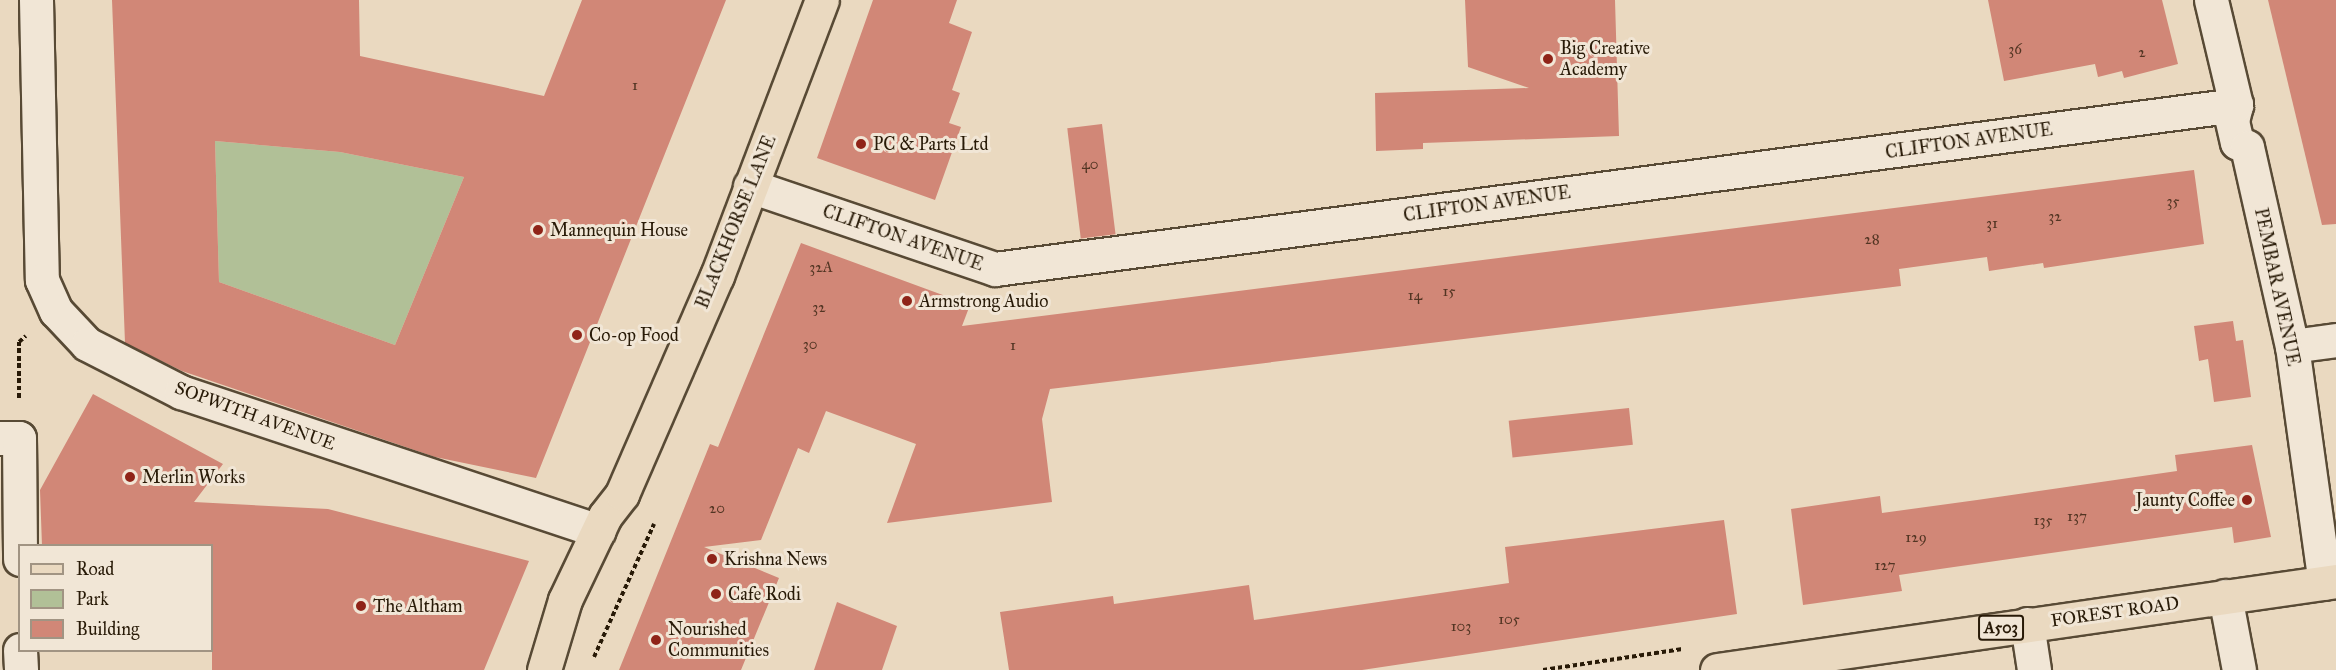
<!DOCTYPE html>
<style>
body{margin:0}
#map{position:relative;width:2336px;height:670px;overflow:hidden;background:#ead9c0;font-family:"IM FELL Great Primer",serif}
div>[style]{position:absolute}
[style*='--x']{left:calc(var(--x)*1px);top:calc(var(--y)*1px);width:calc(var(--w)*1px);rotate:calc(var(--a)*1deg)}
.green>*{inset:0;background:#b1c097}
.building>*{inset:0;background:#d18777;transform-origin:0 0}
.path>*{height:4px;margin-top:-2px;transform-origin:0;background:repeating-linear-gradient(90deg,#281a07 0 4.5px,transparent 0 7.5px)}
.roads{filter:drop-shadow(2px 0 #584a35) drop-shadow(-2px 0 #584a35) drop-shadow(0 2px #584a35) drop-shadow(0 -2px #584a35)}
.minor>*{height:33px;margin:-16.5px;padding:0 16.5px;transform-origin:16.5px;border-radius:16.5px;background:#f1e6d6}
.major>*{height:33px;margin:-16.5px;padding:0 16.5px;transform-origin:16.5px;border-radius:16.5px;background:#ead9c0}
.dots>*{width:16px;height:16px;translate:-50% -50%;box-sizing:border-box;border:3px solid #f1e6d6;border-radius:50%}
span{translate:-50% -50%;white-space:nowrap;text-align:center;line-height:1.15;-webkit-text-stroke:6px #f1e6d6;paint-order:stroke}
.number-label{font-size:15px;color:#523523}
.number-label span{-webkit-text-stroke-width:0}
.shield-label span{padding:2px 4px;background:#f1e6d6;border:2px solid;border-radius:4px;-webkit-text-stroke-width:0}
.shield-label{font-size:16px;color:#281a07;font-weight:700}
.poi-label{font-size:18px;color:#281a07}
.left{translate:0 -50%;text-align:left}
.right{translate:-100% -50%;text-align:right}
.street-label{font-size:18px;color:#281a07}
.legend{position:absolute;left:18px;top:544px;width:195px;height:108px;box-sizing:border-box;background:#f1e6d6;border:2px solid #a19483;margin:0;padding:8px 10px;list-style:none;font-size:18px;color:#281a07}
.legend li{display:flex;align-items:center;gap:12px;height:30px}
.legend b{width:30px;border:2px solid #a19483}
</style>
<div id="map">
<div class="green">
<i style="clip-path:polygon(215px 141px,340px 152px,464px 177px,395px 345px,219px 282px)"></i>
</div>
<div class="building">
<i style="clip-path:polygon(evenodd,112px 0,359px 0,360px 56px,544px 96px,582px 0,726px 0,536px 478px,435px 457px,182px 371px,125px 343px,112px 0,215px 141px,340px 152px,464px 177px,395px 345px,219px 282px,215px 141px)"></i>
<i style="clip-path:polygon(873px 0,957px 0,949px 23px,972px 32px,952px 90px,960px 93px,949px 123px,961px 127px,935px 200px,817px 158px)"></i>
<i style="clip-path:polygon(1465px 0,1615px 0,1619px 136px,1423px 143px,1423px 149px,1376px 151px,1375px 93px,1529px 88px,1468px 67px)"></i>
<i style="clip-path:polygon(1988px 0,2162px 0,2178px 64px,2124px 78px,2122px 71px,2098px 77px,2095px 64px,2004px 81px)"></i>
<i style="clip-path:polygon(2268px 0,2336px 0,2336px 224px,2322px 225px)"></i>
<i style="left:1102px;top:124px;width:111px;height:35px;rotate:83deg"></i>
<i style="clip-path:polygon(2194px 170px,2204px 244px,2044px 268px,2043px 263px,1989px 271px,1987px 257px,1899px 269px,1901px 286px,1050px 389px,1042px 419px,1052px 502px,887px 523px,916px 444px,826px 411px,809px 453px,798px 448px,761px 540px,704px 547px,779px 578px,741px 670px,619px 670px,710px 444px,718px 447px,801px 243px,970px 305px,962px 326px)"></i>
<i style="clip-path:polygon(2233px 321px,2236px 341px,2243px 340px,2251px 397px,2214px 402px,2208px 359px,2199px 361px,2194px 326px)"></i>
<i style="clip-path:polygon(93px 394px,223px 464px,194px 502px,328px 509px,529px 561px,484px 670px,212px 670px,212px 546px,42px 546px,40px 490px)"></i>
<i style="left:1629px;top:408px;width:37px;height:121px;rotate:84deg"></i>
<i style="clip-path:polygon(2252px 445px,2271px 537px,2234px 543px,2232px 527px,1947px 568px,1899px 575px,1902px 591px,1803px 605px,1791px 509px,1880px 496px,1882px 513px,1977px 500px,2177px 471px,2175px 455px)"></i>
<i style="clip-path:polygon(1724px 520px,1737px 614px,1362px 670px,1009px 670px,1000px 612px,1113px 596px,1114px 604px,1249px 585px,1254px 620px,1509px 583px,1505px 547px)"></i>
<i style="clip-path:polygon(837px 602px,897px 626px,882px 670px,814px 670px)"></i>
</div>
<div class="path">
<i style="--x:19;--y:398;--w:56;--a:-90"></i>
<i style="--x:19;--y:342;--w:9;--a:-41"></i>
<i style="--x:594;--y:657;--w:146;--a:-65.7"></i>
<i style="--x:1543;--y:670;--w:141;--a:-8.6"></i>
</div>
<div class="roads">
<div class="minor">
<i style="--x:36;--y:0;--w:280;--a:88.8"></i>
<i style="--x:42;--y:280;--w:34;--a:66"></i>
<i style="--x:56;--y:311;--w:45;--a:46.8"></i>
<i style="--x:87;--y:344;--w:106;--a:27.1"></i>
<i style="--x:181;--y:392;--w:440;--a:18.4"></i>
<i style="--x:2211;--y:0;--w:108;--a:76.6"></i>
<i style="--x:2236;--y:105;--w:16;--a:104"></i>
<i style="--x:2232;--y:121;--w:22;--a:77"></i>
<i style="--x:2237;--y:142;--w:11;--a:27"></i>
<i style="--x:2247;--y:147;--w:204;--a:77.3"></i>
<i style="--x:2292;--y:346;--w:239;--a:82.1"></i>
<i style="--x:750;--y:186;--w:259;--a:18.7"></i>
<i style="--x:995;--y:269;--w:1252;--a:-7.53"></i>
<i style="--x:2292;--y:346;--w:44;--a:-7.8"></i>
<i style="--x:0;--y:438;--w:19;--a:0"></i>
<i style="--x:19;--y:438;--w:121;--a:89.5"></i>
<i style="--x:2225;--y:596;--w:75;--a:79.3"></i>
<i style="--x:2027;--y:624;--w:47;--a:81.3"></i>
<i style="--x:20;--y:650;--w:20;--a:87"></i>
</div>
<div class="major">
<i style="--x:544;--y:670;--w:73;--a:-73.3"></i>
<i style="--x:565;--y:600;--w:93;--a:-64.5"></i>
<i style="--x:605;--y:516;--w:28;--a:-52"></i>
<i style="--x:622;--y:494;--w:238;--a:-66.5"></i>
<i style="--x:717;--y:276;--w:295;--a:-69.2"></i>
<i style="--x:1717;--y:670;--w:625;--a:-8.18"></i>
</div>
</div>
<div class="dots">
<i style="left:1548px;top:59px;background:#8f2418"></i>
<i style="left:861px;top:144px;background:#8f2418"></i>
<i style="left:538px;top:230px;background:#8f2418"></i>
<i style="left:907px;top:301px;background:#8f2418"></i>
<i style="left:577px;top:335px;background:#8f2418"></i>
<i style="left:130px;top:477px;background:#8f2418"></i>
<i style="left:2247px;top:500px;background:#8f2418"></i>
<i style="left:712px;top:559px;background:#8f2418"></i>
<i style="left:716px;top:594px;background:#8f2418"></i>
<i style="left:361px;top:606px;background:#8f2418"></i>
<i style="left:656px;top:640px;background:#8f2418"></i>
</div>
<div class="number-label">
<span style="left:2015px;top:50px">36</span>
<span style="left:2142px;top:53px">2</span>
<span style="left:635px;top:86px">1</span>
<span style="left:1090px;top:165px">40</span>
<span style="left:2173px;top:202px">35</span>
<span style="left:2055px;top:217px">32</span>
<span style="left:1992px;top:224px">31</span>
<span style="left:1872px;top:240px">28</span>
<span style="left:821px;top:268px">32A</span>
<span style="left:1449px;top:292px">15</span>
<span style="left:1415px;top:296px">14</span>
<span style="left:819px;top:308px">32</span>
<span style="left:810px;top:345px">30</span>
<span style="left:1013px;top:346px">1</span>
<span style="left:717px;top:509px">20</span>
<span style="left:2077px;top:517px">137</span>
<span style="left:2043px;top:521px">135</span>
<span style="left:1916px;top:538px">129</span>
<span style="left:1885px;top:566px">127</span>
<span style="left:1509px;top:620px">105</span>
<span style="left:1461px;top:627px">103</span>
</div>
<div class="shield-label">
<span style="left:2001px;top:628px">A503</span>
</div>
<div class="poi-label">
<span class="left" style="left:1560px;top:59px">Big Creative<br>Academy</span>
<span class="left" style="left:873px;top:144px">PC &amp; Parts Ltd</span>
<span class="left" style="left:550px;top:230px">Mannequin House</span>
<span class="left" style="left:919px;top:301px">Armstrong Audio</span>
<span class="left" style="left:589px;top:335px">Co-op Food</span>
<span class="left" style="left:142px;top:477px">Merlin Works</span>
<span class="right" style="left:2235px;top:500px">Jaunty Coffee</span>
<span class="left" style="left:724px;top:559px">Krishna News</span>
<span class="left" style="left:728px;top:594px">Cafe Rodi</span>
<span class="left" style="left:373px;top:606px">The Altham</span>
<span class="left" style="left:668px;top:640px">Nourished<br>Communities</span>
</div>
<div class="street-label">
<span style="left:1969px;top:141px;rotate:-8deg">CLIFTON AVENUE</span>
<span style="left:1487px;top:204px;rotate:-8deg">CLIFTON AVENUE</span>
<span style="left:736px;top:222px;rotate:-68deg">BLACKHORSE LANE</span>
<span style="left:903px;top:238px;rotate:19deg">CLIFTON AVENUE</span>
<span style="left:2277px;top:287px;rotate:78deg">PEMBAR AVENUE</span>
<span style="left:255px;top:416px;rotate:20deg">SOPWITH AVENUE</span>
<span style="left:2115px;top:612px;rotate:-8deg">FOREST ROAD</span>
</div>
<ul class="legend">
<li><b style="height:8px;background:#ead9c0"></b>Road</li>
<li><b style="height:16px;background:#b1c097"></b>Park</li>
<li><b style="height:16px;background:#d18777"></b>Building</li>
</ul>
</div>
